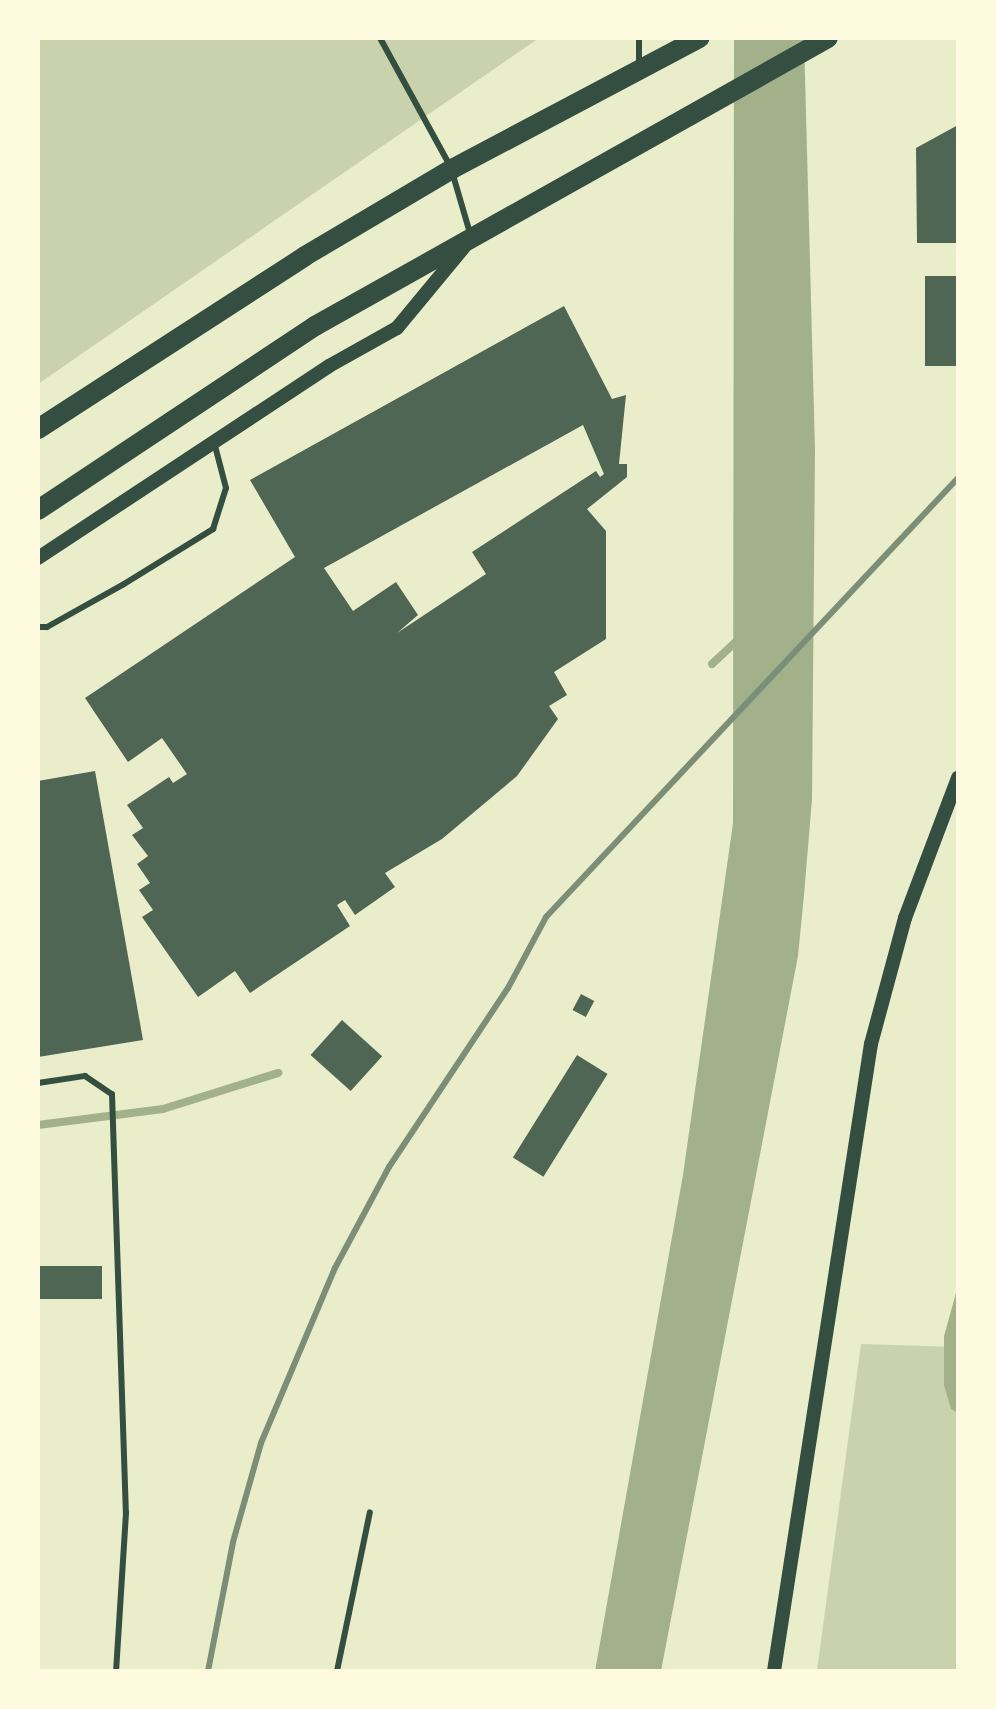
<!DOCTYPE html>
<style>
body{margin:0}
#map{position:relative;width:996px;height:1709px;overflow:hidden;background:#e9edc9;font-family:Overpass,sans-serif}
div>[style]{position:absolute}
[style*='--x']{left:calc(var(--x)*1px);top:calc(var(--y)*1px);width:calc(var(--w)*1px);rotate:calc(var(--a)*1deg)}
.green>*{inset:0;background:#cad2ad}
.water>*{inset:0;background:#a3b18a}
.stream>*{height:8px;margin:-4px;padding:0 4px;transform-origin:4px;border-radius:4px;background:#a3b18a}
.building>*{inset:0;background:#4f6655;transform-origin:0 0}
.service>*{height:6px;margin:-3px;padding:0 3px;transform-origin:3px;border-radius:3px;background:#344e41}
.tertiary>*{height:14px;margin:-7px;padding:0 7px;transform-origin:7px;border-radius:7px;background:#344e41}
.primary>*{height:20px;margin:-10px;padding:0 10px;transform-origin:10px;border-radius:10px;background:#344e41}
.rail>*{height:6px;margin:-3px;padding:0 3px;transform-origin:3px;border-radius:3px;background:#7c8e77}
span{translate:-50% -50%;white-space:nowrap;text-align:center;line-height:1.15;-webkit-text-stroke:6px #fefae0;paint-order:stroke}
.frame{position:absolute;inset:0;border:40px solid #fefae0;pointer-events:none}
</style>
<div id="map">
<div class="green">
<i style="clip-path:polygon(38px 38px,539px 38px,38px 384px)"></i>
<i style="clip-path:polygon(861px 1344px,958px 1347px,958px 1671px,817px 1671px)"></i>
</div>
<div class="water">
<i style="clip-path:polygon(734px 38px,804px 38px,815px 450px,812px 799px,804px 895px,798px 956px,661px 1671px,595px 1671px,683px 1175px,733px 823px)"></i>
<i style="clip-path:polygon(958px 1286px,958px 1413px,951px 1409px,944px 1385px,944px 1336px)"></i>
</div>
<div class="stream">
<i style="--x:712;--y:664;--w:38;--a:-43"></i>
<i style="--x:38;--y:1125;--w:126;--a:-7.3"></i>
<i style="--x:163;--y:1109;--w:121;--a:-17.4"></i>
</div>
<div class="building">
<i style="clip-path:polygon(958px 125px,958px 243px,917px 243px,916px 148px)"></i>
<i style="left:925px;top:276px;width:33px;height:90px"></i>
<i style="clip-path:polygon(evenodd,564px 306px,612px 399px,626px 395px,619px 464px,627px 464px,627px 477px,587px 509px,606px 531px,606px 639px,554px 672px,567px 695px,549px 706px,558px 719px,517px 776px,442px 839px,385px 873px,395px 887px,355px 915px,345px 900px,337px 905px,350px 926px,250px 993px,235px 971px,198px 997px,142px 917px,153px 910px,139px 890px,150px 883px,137px 864px,148px 856px,132px 835px,143px 828px,127px 805px,169px 777px,173px 783px,187px 774px,162px 738px,128px 762px,85px 698px,295px 557px,250px 480px,564px 306px,583px 425px,604px 474px,600px 477px,596px 471px,472px 552px,486px 574px,397px 633px,418px 615px,396px 582px,353px 611px,324px 568px,583px 425px)"></i>
<i style="clip-path:polygon(95px 771px,143px 1040px,38px 1057px,38px 781px)"></i>
<i style="left:581px;top:994px;width:15px;height:18px;rotate:28deg"></i>
<i style="left:342px;top:1020px;width:54px;height:47px;rotate:42deg"></i>
<i style="left:577px;top:1055px;width:36px;height:121px;rotate:32deg"></i>
<i style="left:38px;top:1266px;width:64px;height:33px"></i>
</div>
<div class="service">
<i style="--x:380;--y:38;--w:144;--a:61.3"></i>
<i style="--x:639;--y:38;--w:27;--a:90"></i>
<i style="--x:453;--y:175;--w:60;--a:73.7"></i>
<i style="--x:38;--y:627;--w:9;--a:0"></i>
<i style="--x:47;--y:627;--w:88;--a:-29.2"></i>
<i style="--x:124;--y:584;--w:105;--a:-31.7"></i>
<i style="--x:213;--y:529;--w:43;--a:-72.4"></i>
<i style="--x:226;--y:488;--w:48;--a:-104.6"></i>
<i style="--x:38;--y:1083;--w:48;--a:-8.5"></i>
<i style="--x:85;--y:1076;--w:32;--a:34"></i>
<i style="--x:112;--y:1094;--w:419;--a:88.1"></i>
<i style="--x:126;--y:1513;--w:158;--a:93.6"></i>
<i style="--x:337;--y:1671;--w:162;--a:-78.3"></i>
</div>
<div class="tertiary">
<i style="--x:38;--y:558;--w:349;--a:-33.4"></i>
<i style="--x:329;--y:366;--w:78;--a:-29.2"></i>
<i style="--x:397;--y:328;--w:105;--a:-50.4"></i>
<i style="--x:774;--y:1671;--w:634;--a:-81.21"></i>
<i style="--x:871;--y:1044;--w:131;--a:-74.9"></i>
<i style="--x:905;--y:918;--w:150;--a:-69.3"></i>
</div>
<div class="primary">
<i style="--x:38;--y:429;--w:318;--a:-32.9"></i>
<i style="--x:305;--y:256;--w:171;--a:-30.6"></i>
<i style="--x:452;--y:169;--w:280;--a:-27.9"></i>
<i style="--x:38;--y:510;--w:333;--a:-33.6"></i>
<i style="--x:315;--y:326;--w:588;--a:-29.31"></i>
</div>
<div class="rail">
<i style="--x:208;--y:1671;--w:131;--a:-79"></i>
<i style="--x:233;--y:1542;--w:103;--a:-74.2"></i>
<i style="--x:261;--y:1443;--w:190;--a:-67.1"></i>
<i style="--x:335;--y:1268;--w:115;--a:-61.9"></i>
<i style="--x:389;--y:1167;--w:215;--a:-56.4"></i>
<i style="--x:508;--y:988;--w:81;--a:-61.8"></i>
<i style="--x:546;--y:917;--w:602;--a:-46.82"></i>
</div>
<div class="frame"></div>
</div>
